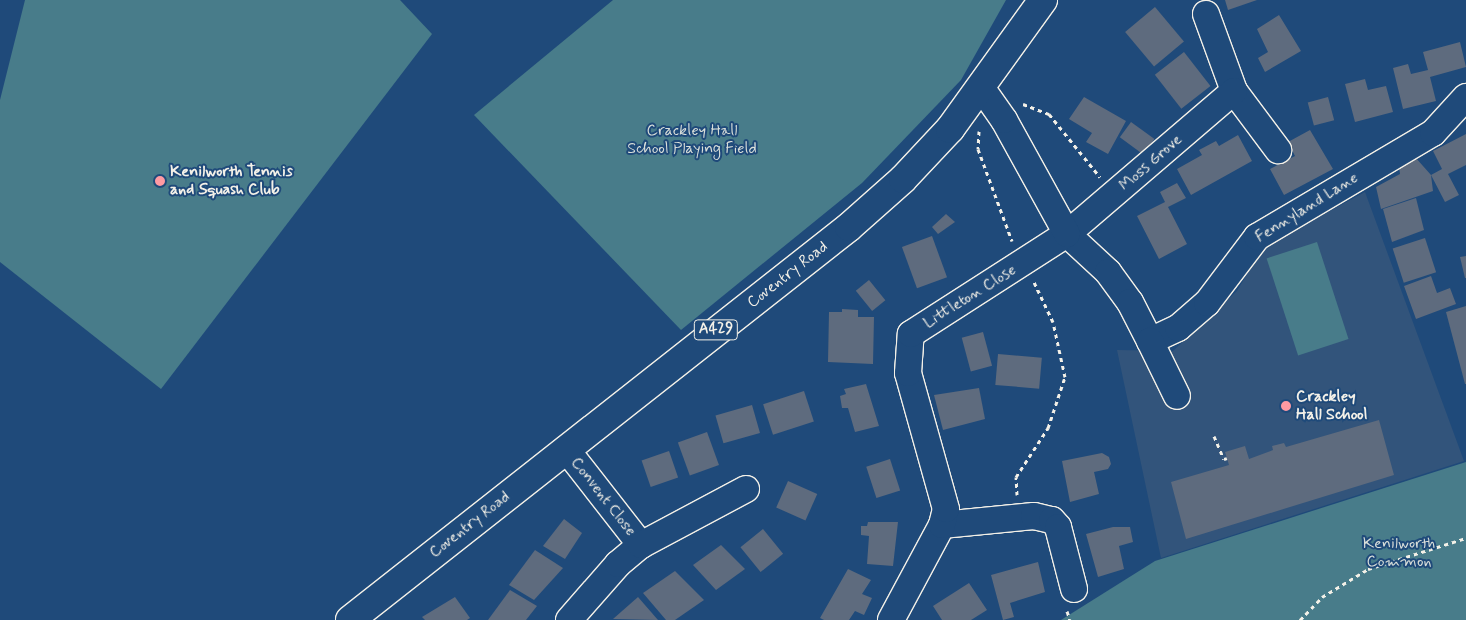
<!DOCTYPE html>
<style>
body{margin:0}
#map{position:relative;width:1466px;height:620px;overflow:hidden;background:#1f4a7a;font-family:Mynerve,sans-serif}
div>[style]{position:absolute}
[style*='--x']{left:calc(var(--x)*1px);top:calc(var(--y)*1px);width:calc(var(--w)*1px);rotate:calc(var(--a)*1deg)}
.built>*{inset:0;background:#32547b}
.green>*{inset:0;background:#487c8a;transform-origin:0 0}
.building>*{inset:0;background:#5e6b7e;transform-origin:0 0}
.path>*{height:3px;margin-top:-1.5px;transform-origin:0;background:repeating-linear-gradient(90deg,#f4f1e8 0 4px,transparent 0 8px)}
.roads{filter:drop-shadow(1px 0 #f4f1e8) drop-shadow(-1px 0 #f4f1e8) drop-shadow(0 1px #f4f1e8) drop-shadow(0 -1px #f4f1e8)}
.minor>*{height:26px;margin:-13px;padding:0 13px;transform-origin:13px;border-radius:13px;background:#1f4a7a}
.primary>*{height:28px;margin:-14px;padding:0 14px;transform-origin:14px;border-radius:14px;background:#1f4a7a}
.dots>*{width:14px;height:14px;translate:-50% -50%;box-sizing:border-box;border:2px solid #1f4a7a;border-radius:50%}
span{translate:-50% -50%;white-space:nowrap;text-align:center;line-height:1.15;-webkit-text-stroke:4px #1f4a7a;paint-order:stroke}
.shield-label span{padding:1px 4px;background:#1f4a7a;border:1px solid;border-radius:4px;-webkit-text-stroke-width:0}
.shield-label{font-size:15px;color:#f4f1e8;font-weight:700}
.park-label{font-size:16px;color:#dadfda}
.street-label{font-size:16px;color:#f4f1e8}
.poi-label{font-size:16px;color:#f4f1e8;font-weight:700}
.left{translate:0 -50%;text-align:left}
</style>
<div id="map">
<div class="built">
<i style="clip-path:polygon(1365px 192px,1464px 461px,1161px 558px,1117px 350px,1173px 351px,1237px 291px,1263px 247px)"></i>
</div>
<div class="green">
<i style="clip-path:polygon(25px 0,400px 0,432px 34px,161px 389px,0 262px,0 100px)"></i>
<i style="clip-path:polygon(613px 0,1006px 0,961px 80px,862px 183px,681px 330px,474px 115px)"></i>
<i style="left:1317px;top:242px;width:102px;height:53px;rotate:72deg"></i>
<i style="clip-path:polygon(1466px 462px,1466px 620px,1061px 620px,1155px 561px)"></i>
</div>
<div class="building">
<i style="clip-path:polygon(1225px 0,1257px 0,1228px 10px)"></i>
<i style="left:1155px;top:7px;width:45px;height:39px;rotate:50deg"></i>
<i style="clip-path:polygon(1279px 15px,1301px 51px,1265px 72px,1258px 58px,1268px 52px,1257px 29px)"></i>
<i style="clip-path:polygon(1460px 42px,1466px 67px,1430px 77px,1436px 101px,1403px 109px,1393px 68px,1408px 64px,1411px 74px,1428px 70px,1423px 52px)"></i>
<i style="left:1184px;top:52px;width:43px;height:37px;rotate:52deg"></i>
<i style="clip-path:polygon(1365px 79px,1368px 90px,1386px 86px,1393px 112px,1355px 122px,1345px 84px)"></i>
<i style="clip-path:polygon(1084px 97px,1126px 121px,1108px 154px,1086px 142px,1092px 133px,1069px 119px)"></i>
<i style="left:1328px;top:97px;width:24px;height:21px;rotate:75deg"></i>
<i style="left:1131px;top:122px;width:29px;height:19px;rotate:36deg"></i>
<i style="clip-path:polygon(1310px 130px,1333px 169px,1284px 195px,1270px 169px,1295px 156px,1288px 142px)"></i>
<i style="clip-path:polygon(1466px 134px,1466px 165px,1448px 174px,1459px 195px,1445px 202px,1431px 175px,1442px 169px,1433px 151px)"></i>
<i style="clip-path:polygon(1238px 135px,1252px 161px,1191px 195px,1177px 169px,1202px 155px,1199px 150px,1216px 141px,1219px 146px)"></i>
<i style="clip-path:polygon(1415px 157px,1431px 175px,1433px 191px,1381px 209px,1376px 187px,1400px 174px,1399px 166px)"></i>
<i style="clip-path:polygon(1177px 183px,1186px 198px,1168px 207px,1187px 244px,1159px 259px,1137px 216px,1165px 202px,1160px 192px)"></i>
<i style="clip-path:polygon(1416px 198px,1424px 230px,1392px 242px,1383px 209px)"></i>
<i style="clip-path:polygon(946px 214px,955px 222px,938px 234px,932px 227px)"></i>
<i style="left:932px;top:236px;width:44px;height:32px;rotate:70deg"></i>
<i style="left:1425px;top:238px;width:36px;height:34px;rotate:72deg"></i>
<i style="clip-path:polygon(1466px 256px,1466px 278px,1465px 278px,1460px 257px)"></i>
<i style="clip-path:polygon(1431px 276px,1437px 293px,1450px 288px,1456px 304px,1416px 319px,1404px 286px)"></i>
<i style="left:869px;top:280px;width:26px;height:17px;rotate:51deg"></i>
<i style="clip-path:polygon(1466px 306px,1466px 384px,1465px 384px,1446px 312px)"></i>
<i style="clip-path:polygon(842px 309px,858px 310px,858px 317px,874px 317px,873px 364px,828px 362px,829px 312px,842px 312px)"></i>
<i style="left:983px;top:332px;width:35px;height:22px;rotate:75deg"></i>
<i style="left:998px;top:354px;width:44px;height:31px;rotate:5deg"></i>
<i style="clip-path:polygon(866px 384px,879px 426px,855px 432px,848px 408px,842px 408px,840px 396px,846px 394px,844px 389px)"></i>
<i style="clip-path:polygon(979px 388px,985px 419px,943px 430px,934px 395px)"></i>
<i style="left:804px;top:391px;width:32px;height:43px;rotate:72deg"></i>
<i style="left:752px;top:405px;width:29px;height:38px;rotate:74deg"></i>
<i style="clip-path:polygon(1379px 420px,1394px 475px,1186px 539px,1171px 482px,1229px 465px,1225px 452px,1245px 446px,1249px 459px,1273px 450px,1272px 446px,1284px 443px,1286px 447px)"></i>
<i style="left:707px;top:432px;width:35px;height:31px;rotate:70deg"></i>
<i style="left:669px;top:451px;width:28px;height:29px;rotate:71deg"></i>
<i style="clip-path:polygon(1102px 453px,1109px 457px,1111px 464px,1108px 469px,1094px 472px,1099px 494px,1070px 502px,1062px 461px)"></i>
<i style="left:890px;top:459px;width:33px;height:25px;rotate:72deg"></i>
<i style="left:788px;top:481px;width:32px;height:29px;rotate:24deg"></i>
<i style="clip-path:polygon(564px 519px,582px 533px,565px 559px,543px 546px)"></i>
<i style="clip-path:polygon(868px 522px,898px 522px,893px 566px,867px 564px,869px 536px,861px 535px,861px 526px,867px 526px)"></i>
<i style="clip-path:polygon(1113px 527px,1130px 527px,1133px 542px,1119px 546px,1124px 569px,1098px 577px,1086px 534px)"></i>
<i style="left:763px;top:529px;width:32px;height:29px;rotate:51deg"></i>
<i style="clip-path:polygon(721px 545px,745px 569px,716px 590px,693px 565px)"></i>
<i style="clip-path:polygon(535px 550px,563px 568px,534px 600px,509px 585px)"></i>
<i style="clip-path:polygon(1038px 562px,1045px 592px,1010px 603px,1014px 617px,1003px 620px,991px 575px)"></i>
<i style="clip-path:polygon(848px 569px,871px 580px,862px 594px,872px 598px,864px 615px,855px 611px,849px 620px,824px 620px,820px 618px)"></i>
<i style="clip-path:polygon(675px 571px,704px 600px,675px 620px,666px 620px,643px 593px)"></i>
<i style="clip-path:polygon(969px 583px,987px 610px,971px 620px,942px 620px,933px 606px)"></i>
<i style="clip-path:polygon(510px 590px,537px 606px,526px 620px,488px 620px)"></i>
<i style="clip-path:polygon(455px 597px,470px 618px,467px 620px,425px 620px,422px 617px)"></i>
<i style="clip-path:polygon(638px 597px,658px 620px,613px 619px)"></i>
</div>
<div class="path">
<i style="--x:1023;--y:104;--w:28;--a:21"></i>
<i style="--x:1049;--y:114;--w:81;--a:51"></i>
<i style="--x:979;--y:131;--w:18;--a:93"></i>
<i style="--x:978;--y:149;--w:98;--a:69.7"></i>
<i style="--x:1214;--y:436;--w:25;--a:67"></i>
<i style="--x:1224;--y:459;--w:3;--a:-18"></i>
<i style="--x:1017;--y:495;--w:18;--a:-93"></i>
<i style="--x:1016;--y:477;--w:59;--a:-56.9"></i>
<i style="--x:1048;--y:428;--w:54;--a:-71.6"></i>
<i style="--x:1065;--y:377;--w:56;--a:-102.3"></i>
<i style="--x:1053;--y:322;--w:44;--a:-115.4"></i>
<i style="--x:1067;--y:611;--w:9;--a:72"></i>
<i style="--x:1300;--y:620;--w:32;--a:-46"></i>
<i style="--x:1322;--y:597;--w:54;--a:-31.3"></i>
<i style="--x:1368;--y:569;--w:103;--a:-17.6"></i>
</div>
<div class="roads">
<div class="minor">
<i style="--x:1206;--y:14;--w:82;--a:70"></i>
<i style="--x:1234;--y:91;--w:74;--a:53.3"></i>
<i style="--x:1234;--y:91;--w:220;--a:139.4"></i>
<i style="--x:1067;--y:234;--w:56;--a:42.8"></i>
<i style="--x:1108;--y:272;--w:37;--a:54"></i>
<i style="--x:1130;--y:302;--w:44;--a:62.9"></i>
<i style="--x:1150;--y:341;--w:31;--a:-25"></i>
<i style="--x:1178;--y:328;--w:38;--a:-41"></i>
<i style="--x:1207;--y:303;--w:83;--a:-52.9"></i>
<i style="--x:1257;--y:237;--w:204;--a:-30.6"></i>
<i style="--x:1433;--y:133;--w:49;--a:-47.5"></i>
<i style="--x:1150;--y:341;--w:61;--a:63.9"></i>
<i style="--x:566;--y:449;--w:122;--a:52"></i>
<i style="--x:942;--y:525;--w:92;--a:-5.6"></i>
<i style="--x:1034;--y:516;--w:18;--a:13"></i>
<i style="--x:1052;--y:520;--w:9;--a:49"></i>
<i style="--x:1058;--y:527;--w:64;--a:75.5"></i>
<i style="--x:569;--y:620;--w:74;--a:-48.8"></i>
<i style="--x:618;--y:564;--w:30;--a:-40"></i>
<i style="--x:641;--y:545;--w:119;--a:-28.1"></i>
<i style="--x:891;--y:620;--w:108;--a:-61.8"></i>
<i style="--x:942;--y:525;--w:16;--a:-76"></i>
<i style="--x:946;--y:509;--w:141;--a:-105.6"></i>
<i style="--x:908;--y:373;--w:39;--a:-86"></i>
<i style="--x:911;--y:334;--w:185;--a:-32.7"></i>
<i style="--x:1067;--y:234;--w:130;--a:-118.9"></i>
<i style="--x:1004;--y:120;--w:38;--a:-125"></i>
</div>
<div class="primary">
<i style="--x:350;--y:620;--w:635;--a:-38.22"></i>
<i style="--x:849;--y:227;--w:72;--a:-41.6"></i>
<i style="--x:903;--y:179;--w:69;--a:-46.8"></i>
<i style="--x:950;--y:129;--w:159;--a:-54.2"></i>
</div>
</div>
<div class="dots">
<i style="left:160px;top:181px;background:#ff9aa2"></i>
<i style="left:1286px;top:406px;background:#ff9aa2"></i>
</div>
<div class="shield-label">
<span style="left:716px;top:330px">A429</span>
</div>
<div class="park-label">
<span style="left:692px;top:140px">Crackley Hall<br>School Playing Field</span>
<span style="left:1399px;top:553px">Kenilworth<br>Common</span>
</div>
<div class="street-label">
<span style="left:1151px;top:163px;rotate:-41deg">Moss Grove</span>
<span style="left:1307px;top:208px;rotate:-32deg">Fennyland Lane</span>
<span style="left:788px;top:275px;rotate:-38deg">Coventry Road</span>
<span style="left:970px;top:297px;rotate:-32deg">Littleton Close</span>
<span style="left:603px;top:497px;rotate:52deg">Convent Close</span>
<span style="left:470px;top:525px;rotate:-38deg">Coventry Road</span>
</div>
<div class="poi-label">
<span class="left" style="left:170px;top:181px">Kenilworth Tennis<br>and Squash Club</span>
<span class="left" style="left:1296px;top:406px">Crackley<br>Hall School</span>
</div>
</div>
